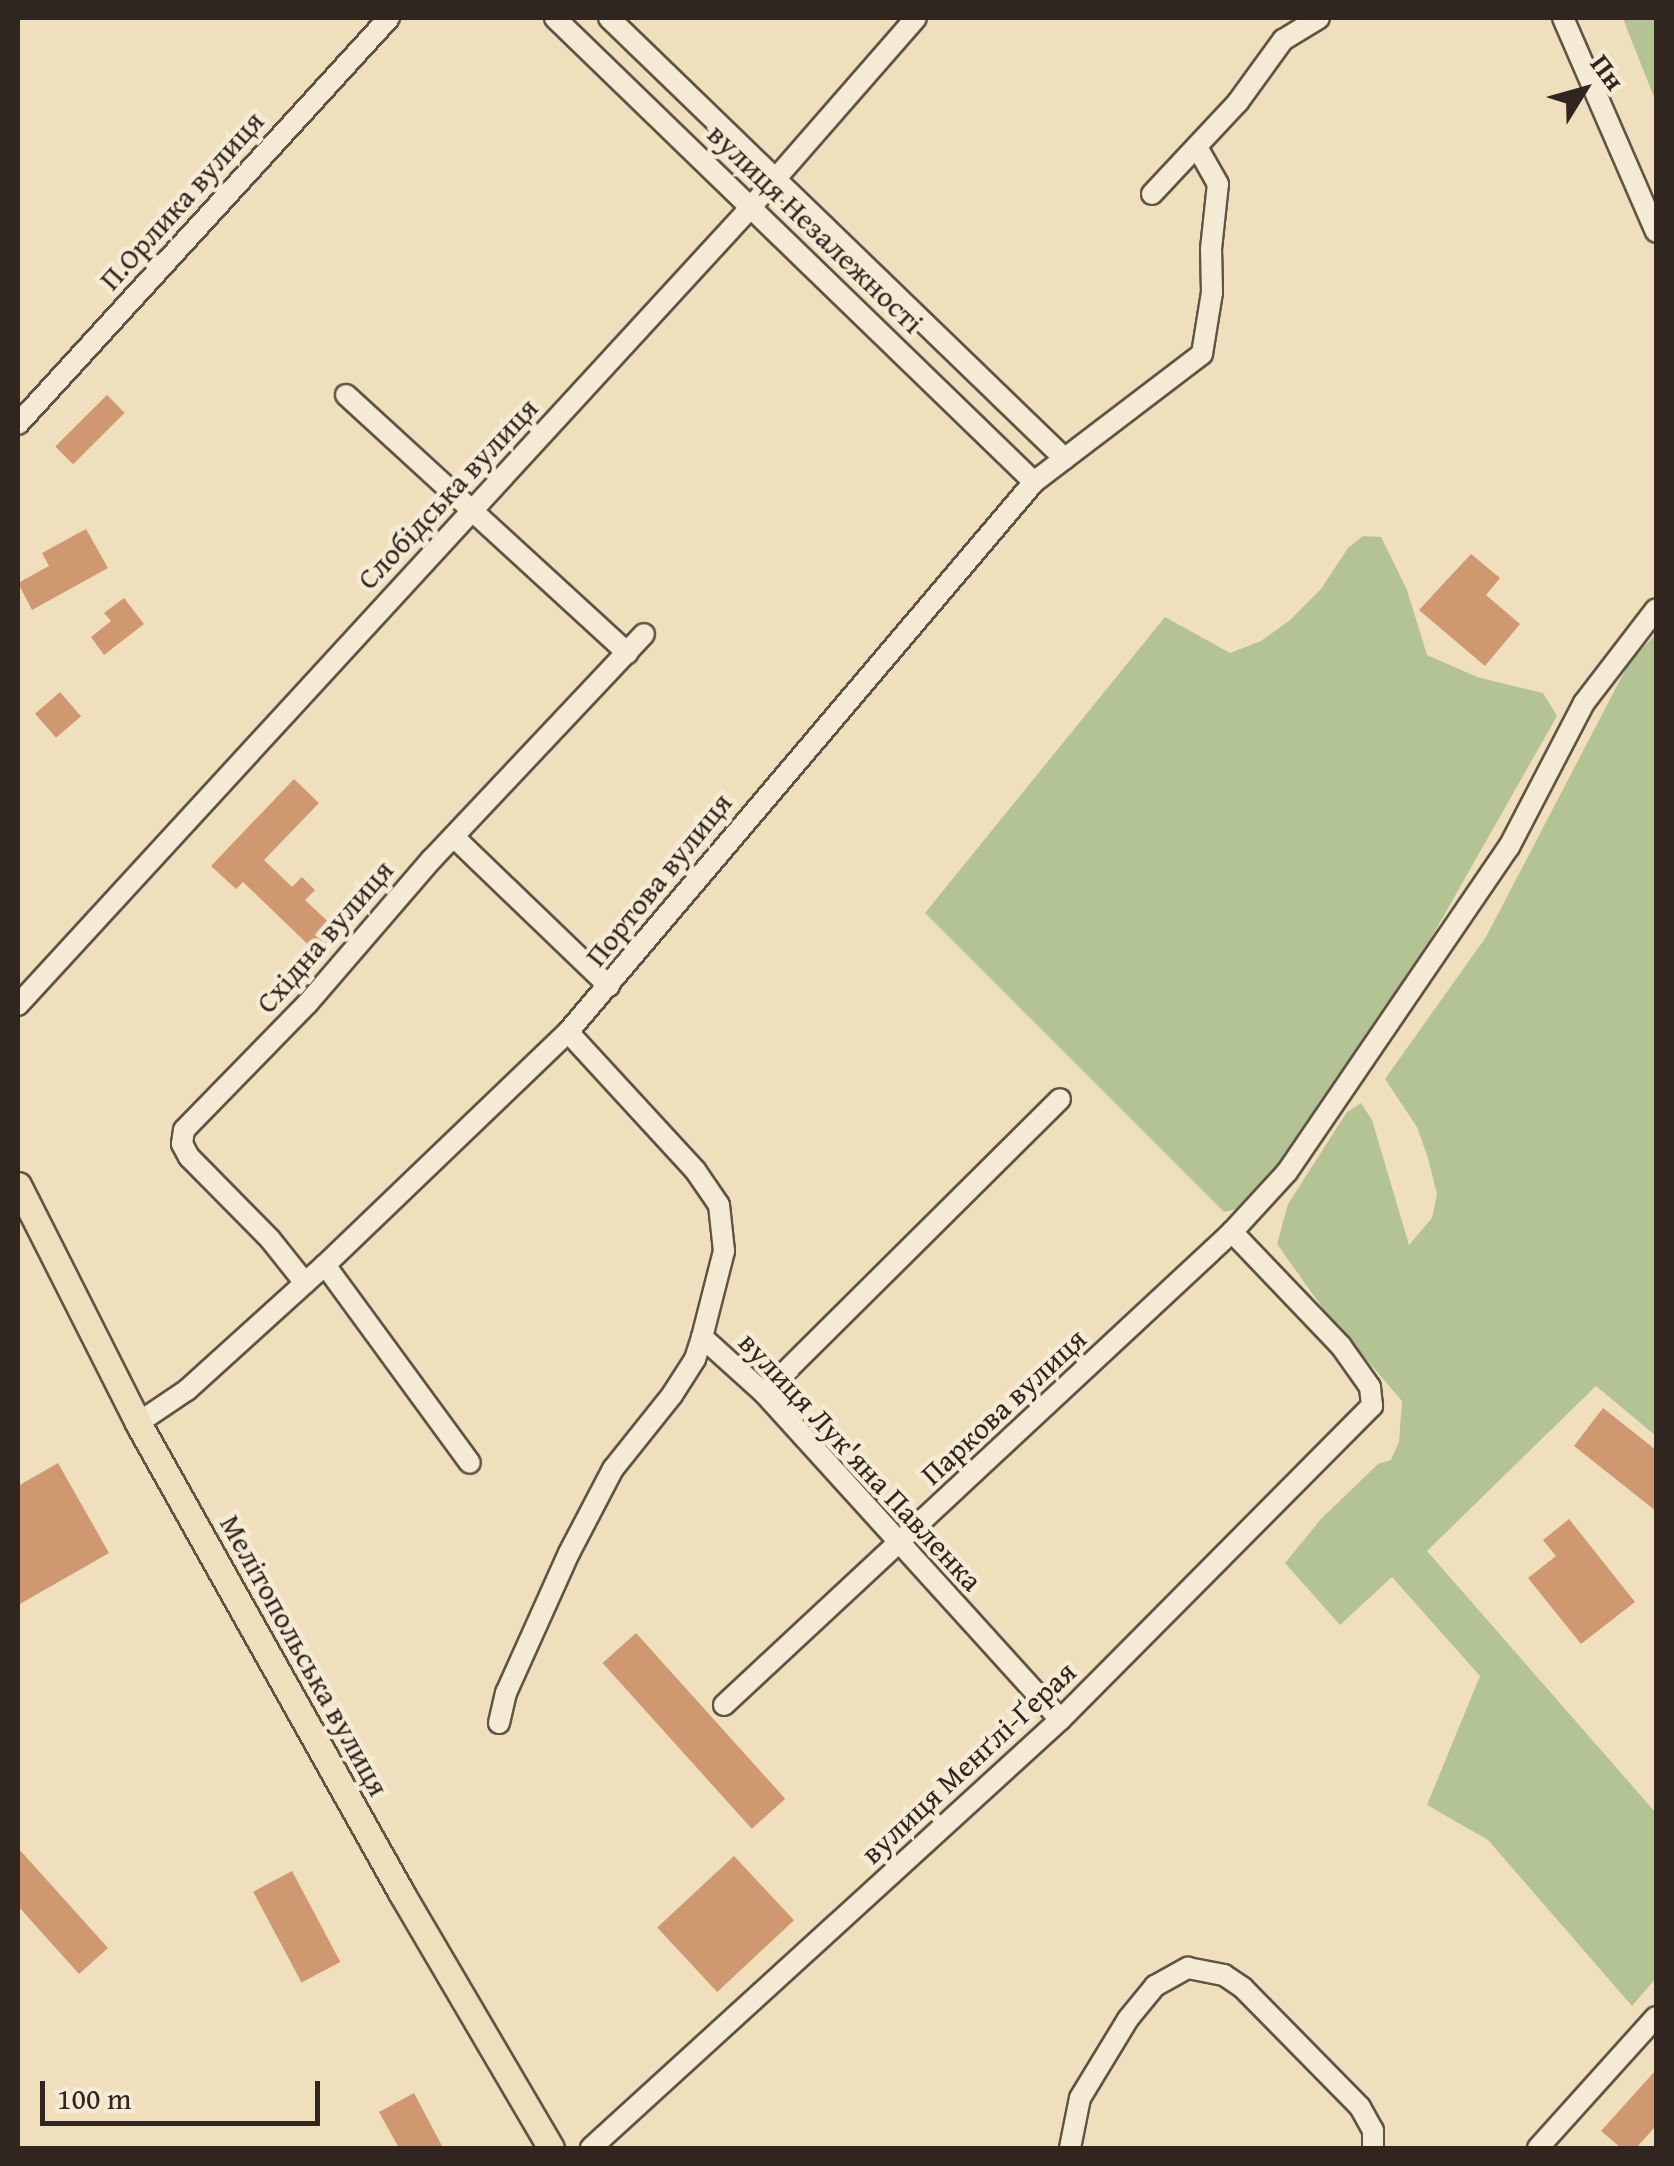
<!DOCTYPE html>
<meta charset="utf-8">
<style>
body{margin:0}
#map{position:relative;width:1674px;height:2166px;overflow:hidden;background:#efdfbc;font-family:"Gentium Book Plus",serif}
div>[style]{position:absolute}
[style*='--x']{left:calc(var(--x)*1px);top:calc(var(--y)*1px);width:calc(var(--w)*1px);rotate:calc(var(--a)*1deg)}
.green>*{inset:0;background:#b4c394}
.building>*{inset:0;background:#d09870;transform-origin:0 0}
.roads{filter:drop-shadow(2px 0 #605446) drop-shadow(-2px 0 #605446) drop-shadow(0 2px #605446) drop-shadow(0 -2px #605446)}
.minor>*{height:20px;margin:-10px;padding:0 10px;transform-origin:10px;border-radius:10px;background:#f5ead3}
.major>*{height:25px;margin:-12.5px;padding:0 12.5px;transform-origin:12.5px;border-radius:12.5px;background:#efdfbc}
span{translate:-50% -50%;white-space:nowrap;text-align:center;line-height:1.15;-webkit-text-stroke:9px #f5ead3;paint-order:stroke}
.street-label{font-size:30px;color:#31251f}
.frame{position:absolute;inset:0;border:20px solid #31251f;pointer-events:none}
.north{position:absolute;left:1534px;top:40px;width:100px;height:100px;-webkit-text-stroke:8px #f5ead3;paint-order:stroke;rotate:53deg;font-size:28px;font-weight:700;line-height:40px;text-align:center;color:#31251f}
.north::after{content:'';display:block;margin:auto;width:35px;height:45px;background:#31251f;clip-path:polygon(50% 0,100% 100%,50% 72%,0 100%)}
.scale{position:absolute;left:40px;top:2081px;width:280px;height:45px;box-sizing:border-box;border:5px solid #31251f;border-top:0;padding-left:12px;font-size:30px;line-height:35px;white-space:nowrap;color:#31251f;-webkit-text-stroke:8px #f5ead3;paint-order:stroke}
</style>
<div id="map">
<div class="green">
<i style="clip-path:polygon(1623px 18px,1656px 18px,1656px 102px,1627px 29px)"></i>
<i style="clip-path:polygon(1363px 536px,1381px 537px,1407px 590px,1427px 655px,1477px 677px,1543px 693px,1557px 716px,1426px 947px,1301px 1136px,1245px 1207px,1224px 1212px,925px 913px,1165px 617px,1230px 653px,1261px 641px,1289px 621px,1321px 589px,1348px 548px)"></i>
<i style="clip-path:polygon(1656px 634px,1656px 1436px,1596px 1386px,1427px 1551px,1656px 1813px,1656px 1978px,1632px 2006px,1488px 1840px,1427px 1805px,1480px 1676px,1392px 1577px,1340px 1625px,1285px 1563px,1321px 1519px,1378px 1464px,1391px 1460px,1399px 1442px,1402px 1401px,1324px 1310px,1277px 1244px,1288px 1204px,1347px 1112px,1361px 1103px,1372px 1120px,1409px 1245px,1432px 1218px,1437px 1194px,1428px 1158px,1417px 1127px,1385px 1079px,1486px 937px,1630px 661px)"></i>
</div>
<div class="building">
<i style="left:107px;top:395px;width:25px;height:73px;rotate:45deg"></i>
<i style="clip-path:polygon(86px 529px,108px 568px,32px 610px,18px 583px,49px 566px,42px 553px)"></i>
<i style="clip-path:polygon(1471px 554px,1500px 578px,1486px 595px,1520px 624px,1485px 666px,1419px 610px)"></i>
<i style="clip-path:polygon(124px 598px,144px 624px,104px 655px,91px 637px,111px 621px,104px 613px)"></i>
<i style="left:60px;top:692px;width:32px;height:33px;rotate:49deg"></i>
<i style="clip-path:polygon(294px 779px,319px 803px,264px 860px,292px 887px,302px 877px,315px 890px,305px 900px,340px 933px,319px 955px,243px 882px,236px 889px,211px 866px)"></i>
<i style="clip-path:polygon(1603px 1408px,1656px 1450px,1656px 1511px,1574px 1446px)"></i>
<i style="clip-path:polygon(58px 1463px,109px 1553px,18px 1605px,18px 1486px)"></i>
<i style="clip-path:polygon(1569px 1519px,1635px 1602px,1581px 1644px,1528px 1578px,1556px 1556px,1543px 1540px)"></i>
<i style="left:636px;top:1633px;width:223px;height:45px;rotate:48deg"></i>
<i style="clip-path:polygon(18px 1848px,108px 1948px,79px 1974px,18px 1906px)"></i>
<i style="left:734px;top:1856px;width:88px;height:105px;rotate:47deg"></i>
<i style="left:292px;top:1871px;width:103px;height:44px;rotate:62deg"></i>
<i style="clip-path:polygon(1656px 2070px,1656px 2126px,1636px 2148px,1621px 2148px,1601px 2131px)"></i>
<i style="clip-path:polygon(414px 2093px,443px 2148px,399px 2148px,379px 2112px)"></i>
</div>
<div class="roads">
<div class="minor">
<i style="--x:555;--y:18;--w:667;--a:44.09"></i>
<i style="--x:609;--y:18;--w:634;--a:44.04"></i>
<i style="--x:1563;--y:18;--w:233;--a:66.5"></i>
<i style="--x:1152;--y:194;--w:126;--a:-46.9"></i>
<i style="--x:1238;--y:102;--w:77;--a:-54"></i>
<i style="--x:1283;--y:40;--w:42;--a:-31.4"></i>
<i style="--x:346;--y:395;--w:382;--a:42.5"></i>
<i style="--x:18;--y:424;--w:550;--a:-47.58"></i>
<i style="--x:454;--y:837;--w:215;--a:43.9"></i>
<i style="--x:18;--y:1005;--w:1084;--a:-47.43"></i>
<i style="--x:751;--y:207;--w:251;--a:-48.9"></i>
<i style="--x:568;--y:1032;--w:188;--a:47.4"></i>
<i style="--x:695;--y:1170;--w:42;--a:55.6"></i>
<i style="--x:719;--y:1205;--w:46;--a:83.8"></i>
<i style="--x:724;--y:1251;--w:89;--a:104.3"></i>
<i style="--x:702;--y:1337;--w:84;--a:42.1"></i>
<i style="--x:764;--y:1393;--w:441;--a:47.8"></i>
<i style="--x:325;--y:1265;--w:245;--a:53.8"></i>
<i style="--x:305;--y:1283;--w:56;--a:-128.5"></i>
<i style="--x:270;--y:1239;--w:115;--a:-134.6"></i>
<i style="--x:189;--y:1157;--w:15;--a:-118"></i>
<i style="--x:182;--y:1144;--w:14;--a:-82"></i>
<i style="--x:184;--y:1130;--w:177;--a:-45.7"></i>
<i style="--x:308;--y:1003;--w:190;--a:-49.3"></i>
<i style="--x:432;--y:859;--w:309;--a:-46.7"></i>
<i style="--x:764;--y:1393;--w:417;--a:-44.8"></i>
<i style="--x:138;--y:1423;--w:59;--a:-34"></i>
<i style="--x:187;--y:1390;--w:186;--a:-42.2"></i>
<i style="--x:325;--y:1265;--w:337;--a:-43.8"></i>
<i style="--x:568;--y:1032;--w:721;--a:-49.73"></i>
<i style="--x:1034;--y:482;--w:211;--a:-37.3"></i>
<i style="--x:1202;--y:354;--w:63;--a:-80.8"></i>
<i style="--x:1212;--y:292;--w:43;--a:-91.3"></i>
<i style="--x:1211;--y:249;--w:65;--a:-83.9"></i>
<i style="--x:1218;--y:184;--w:43;--a:-119.6"></i>
<i style="--x:724;--y:1705;--w:694;--a:-42.96"></i>
<i style="--x:1232;--y:1232;--w:81;--a:-47.5"></i>
<i style="--x:1287;--y:1172;--w:394;--a:-55.7"></i>
<i style="--x:1509;--y:847;--w:162;--a:-62.5"></i>
<i style="--x:1584;--y:703;--w:118;--a:-52.5"></i>
<i style="--x:499;--y:1723;--w:31;--a:-77"></i>
<i style="--x:506;--y:1693;--w:154;--a:-65.8"></i>
<i style="--x:569;--y:1553;--w:95;--a:-62.4"></i>
<i style="--x:613;--y:1469;--w:95;--a:-51.4"></i>
<i style="--x:672;--y:1395;--w:43;--a:-57.4"></i>
<i style="--x:695;--y:1359;--w:23;--a:-72"></i>
<i style="--x:591;--y:2148;--w:635;--a:-42.38"></i>
<i style="--x:1060;--y:1720;--w:443;--a:-45.2"></i>
<i style="--x:1372;--y:1406;--w:19;--a:-96"></i>
<i style="--x:1370;--y:1387;--w:50;--a:-125.3"></i>
<i style="--x:1341;--y:1346;--w:158;--a:-133.7"></i>
<i style="--x:1070;--y:2148;--w:51;--a:-78.7"></i>
<i style="--x:1080;--y:2098;--w:92;--a:-58.7"></i>
<i style="--x:1128;--y:2019;--w:43;--a:-50.7"></i>
<i style="--x:1155;--y:1986;--w:38;--a:-29"></i>
<i style="--x:1188;--y:1968;--w:37;--a:11"></i>
<i style="--x:1224;--y:1975;--w:23;--a:34"></i>
<i style="--x:1243;--y:1988;--w:167;--a:45.5"></i>
<i style="--x:1360;--y:2107;--w:26;--a:61"></i>
<i style="--x:1373;--y:2130;--w:18;--a:90"></i>
<i style="--x:1538;--y:2148;--w:176;--a:-48"></i>
</div>
<div class="major">
<i style="--x:18;--y:1185;--w:267;--a:63.2"></i>
<i style="--x:138;--y:1423;--w:540;--a:60.73"></i>
<i style="--x:402;--y:1894;--w:294;--a:59.6"></i>
</div>
</div>
<div class="street-label">
<span style="left:181px;top:200px;rotate:-48deg">П.Орлика вулиця</span>
<span style="left:816px;top:228px;rotate:44deg">вулиця Незалежності</span>
<span style="left:447px;top:493px;rotate:-47deg">Слобідська вулиця</span>
<span style="left:658px;top:879px;rotate:-51deg">Портова вулиця</span>
<span style="left:324px;top:936px;rotate:-49deg">Східна вулиця</span>
<span style="left:1003px;top:1406px;rotate:-43deg">Паркова вулиця</span>
<span style="left:861px;top:1461px;rotate:47deg">вулиця Лук'яна Павленка</span>
<span style="left:305px;top:1655px;rotate:61deg">Мелітопольська вулиця</span>
<span style="left:968px;top:1762px;rotate:-43deg">вулиця Менґлі-Ґерая</span>
</div>
<div class="frame"></div>
<div class="north">Пн</div>
<div class="scale">100 m</div>
</div>
